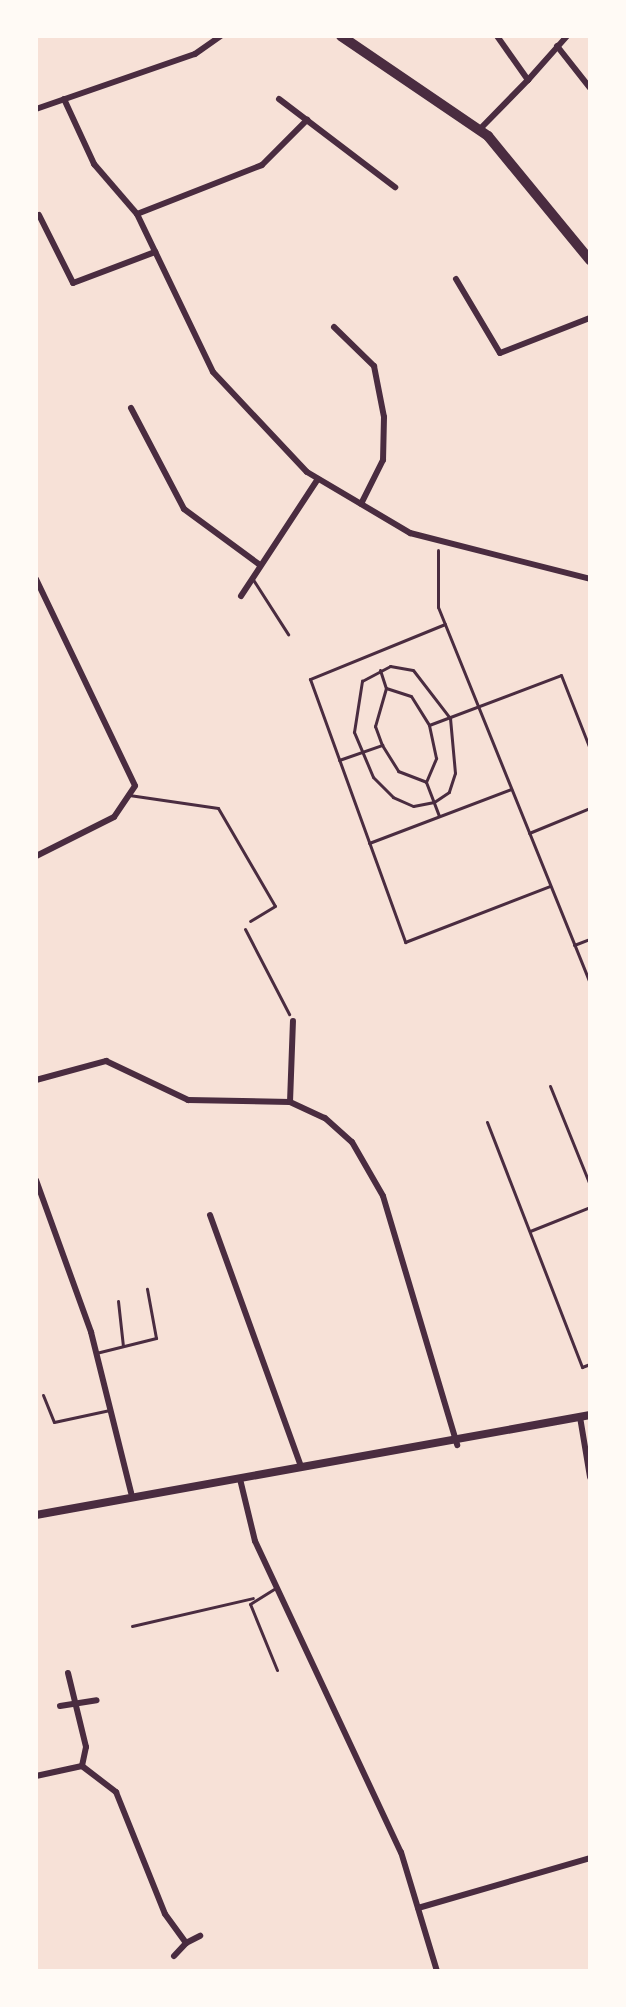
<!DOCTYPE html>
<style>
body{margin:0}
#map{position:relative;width:626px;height:2007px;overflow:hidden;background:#f7e1d7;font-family:"PT Sans",sans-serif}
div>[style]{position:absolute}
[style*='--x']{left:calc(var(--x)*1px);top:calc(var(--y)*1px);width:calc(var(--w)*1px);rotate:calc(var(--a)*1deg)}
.path>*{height:3px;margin:-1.5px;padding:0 1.5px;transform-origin:1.5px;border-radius:1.5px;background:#4a2c40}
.service>*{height:3px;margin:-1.5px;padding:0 1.5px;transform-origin:1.5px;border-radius:1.5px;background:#4a2c40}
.minor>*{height:6px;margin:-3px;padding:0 3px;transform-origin:3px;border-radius:3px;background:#4a2c40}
.tertiary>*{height:8px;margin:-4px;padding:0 4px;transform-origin:4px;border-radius:4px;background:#4a2c40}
.trunk>*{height:10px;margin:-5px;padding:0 5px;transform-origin:5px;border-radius:5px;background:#4a2c40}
span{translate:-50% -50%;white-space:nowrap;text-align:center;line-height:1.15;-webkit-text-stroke:8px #fffaf5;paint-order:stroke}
.frame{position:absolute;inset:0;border:38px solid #fffaf5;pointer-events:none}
</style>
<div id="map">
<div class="path">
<i style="--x:438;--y:550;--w:57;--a:90"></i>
<i style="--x:438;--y:607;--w:406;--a:68"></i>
<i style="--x:445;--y:624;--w:146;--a:157.8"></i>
<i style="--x:310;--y:679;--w:280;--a:70.1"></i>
<i style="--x:405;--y:942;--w:155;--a:-21.1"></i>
<i style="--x:390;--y:666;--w:23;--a:10"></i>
<i style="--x:413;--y:670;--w:61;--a:52.4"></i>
<i style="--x:450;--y:718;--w:55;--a:84.8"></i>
<i style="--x:455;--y:773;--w:20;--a:108"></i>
<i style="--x:449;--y:792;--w:18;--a:146"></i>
<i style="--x:434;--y:802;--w:21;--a:169"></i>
<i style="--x:413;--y:806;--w:22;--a:-156"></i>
<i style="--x:393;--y:797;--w:28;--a:-135"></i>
<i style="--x:373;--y:777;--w:49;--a:-112.9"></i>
<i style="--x:354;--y:732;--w:52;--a:-81.1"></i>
<i style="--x:362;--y:681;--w:32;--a:-28"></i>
<i style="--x:380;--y:670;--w:19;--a:72"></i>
<i style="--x:386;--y:688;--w:40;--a:106"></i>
<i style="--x:375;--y:726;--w:20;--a:70"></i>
<i style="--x:386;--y:688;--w:26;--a:18"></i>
<i style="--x:411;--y:696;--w:34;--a:58"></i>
<i style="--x:429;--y:725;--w:141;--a:-20.7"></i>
<i style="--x:561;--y:675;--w:79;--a:68.6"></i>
<i style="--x:339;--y:760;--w:46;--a:-19.2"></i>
<i style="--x:382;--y:745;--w:31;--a:58"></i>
<i style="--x:398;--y:771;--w:30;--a:21"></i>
<i style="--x:426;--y:782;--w:36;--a:69"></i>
<i style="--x:426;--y:782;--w:26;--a:-67"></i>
<i style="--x:436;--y:758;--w:33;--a:-102"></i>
<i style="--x:529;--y:833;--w:66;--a:-22.3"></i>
<i style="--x:369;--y:843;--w:152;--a:-20.8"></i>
<i style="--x:245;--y:929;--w:96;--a:62.6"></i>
<i style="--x:574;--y:945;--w:17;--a:-21"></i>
<i style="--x:550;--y:1086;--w:107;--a:68"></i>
<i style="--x:487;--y:1122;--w:263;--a:68.8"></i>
<i style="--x:582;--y:1367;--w:9;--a:-21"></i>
<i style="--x:530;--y:1231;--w:65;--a:-21.8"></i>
</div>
<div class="service">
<i style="--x:252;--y:578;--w:67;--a:57.3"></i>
<i style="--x:129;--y:795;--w:90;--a:8.3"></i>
<i style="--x:218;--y:808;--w:113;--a:59.8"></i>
<i style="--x:275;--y:906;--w:29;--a:149"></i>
<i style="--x:118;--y:1301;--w:45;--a:83.7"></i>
<i style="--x:96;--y:1353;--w:62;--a:-14"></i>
<i style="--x:156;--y:1338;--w:50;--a:-100.4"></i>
<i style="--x:43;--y:1395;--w:29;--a:68"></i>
<i style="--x:54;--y:1422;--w:57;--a:-12.1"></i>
<i style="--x:132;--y:1626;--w:124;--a:-13"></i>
<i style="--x:277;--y:1670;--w:71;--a:-112.2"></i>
<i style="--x:250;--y:1604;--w:32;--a:-32"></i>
</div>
<div class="minor">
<i style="--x:557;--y:46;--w:53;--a:51.8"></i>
<i style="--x:528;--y:80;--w:59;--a:-48.4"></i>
<i style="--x:64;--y:99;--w:72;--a:65.2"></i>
<i style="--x:94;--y:164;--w:66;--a:49.3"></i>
<i style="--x:137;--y:214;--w:175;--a:64.3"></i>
<i style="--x:213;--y:372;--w:137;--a:46.8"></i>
<i style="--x:307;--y:472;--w:120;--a:30.6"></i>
<i style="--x:410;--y:533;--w:186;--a:14.3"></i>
<i style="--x:279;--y:99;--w:146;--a:37.2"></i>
<i style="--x:36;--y:109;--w:168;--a:-19.1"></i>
<i style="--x:195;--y:54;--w:32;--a:-35"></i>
<i style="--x:480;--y:129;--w:69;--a:-45.6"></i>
<i style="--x:528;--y:80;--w:54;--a:-125.2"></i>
<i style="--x:137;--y:214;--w:134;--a:-21.4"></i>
<i style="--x:262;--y:165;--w:64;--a:-45"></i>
<i style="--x:39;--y:215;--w:76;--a:63.4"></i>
<i style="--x:73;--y:283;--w:88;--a:-20.7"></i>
<i style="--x:456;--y:279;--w:86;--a:59.3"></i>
<i style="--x:500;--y:353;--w:97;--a:-21.3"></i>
<i style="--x:334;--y:327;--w:56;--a:44.3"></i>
<i style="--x:374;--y:366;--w:52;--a:78.9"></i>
<i style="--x:384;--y:417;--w:43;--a:91.3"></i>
<i style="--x:383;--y:460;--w:49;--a:116.6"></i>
<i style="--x:131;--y:408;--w:114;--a:62.3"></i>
<i style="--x:184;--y:509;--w:94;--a:36.4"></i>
<i style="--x:36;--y:579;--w:229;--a:64.4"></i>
<i style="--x:135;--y:786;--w:37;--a:124"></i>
<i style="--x:114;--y:817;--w:87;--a:153.4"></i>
<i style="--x:241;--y:596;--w:140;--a:-56.7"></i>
<i style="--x:36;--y:1080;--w:73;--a:-15.2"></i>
<i style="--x:106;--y:1061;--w:91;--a:25.4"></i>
<i style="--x:188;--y:1100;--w:102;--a:1.1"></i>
<i style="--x:290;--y:1102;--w:38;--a:25"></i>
<i style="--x:325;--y:1118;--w:36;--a:42"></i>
<i style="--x:352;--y:1142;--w:62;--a:60.1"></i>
<i style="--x:383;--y:1196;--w:260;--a:73.4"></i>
<i style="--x:290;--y:1102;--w:81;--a:-87.9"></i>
<i style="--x:36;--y:1180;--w:162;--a:70.1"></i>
<i style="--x:91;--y:1332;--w:166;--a:76"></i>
<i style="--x:210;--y:1215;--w:268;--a:70.1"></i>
<i style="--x:580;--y:1417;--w:61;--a:80.5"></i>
<i style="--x:240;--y:1479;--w:64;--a:76.4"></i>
<i style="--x:255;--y:1541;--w:344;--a:64.9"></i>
<i style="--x:401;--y:1852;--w:124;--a:73.2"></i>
<i style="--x:68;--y:1673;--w:76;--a:76.3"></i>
<i style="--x:86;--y:1747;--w:19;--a:102"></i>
<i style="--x:60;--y:1706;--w:37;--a:-9"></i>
<i style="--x:36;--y:1776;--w:47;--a:-12.3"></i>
<i style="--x:82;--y:1766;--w:43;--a:37.4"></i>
<i style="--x:116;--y:1792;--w:131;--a:68.1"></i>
<i style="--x:165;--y:1914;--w:36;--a:54"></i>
<i style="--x:186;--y:1943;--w:16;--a:-27"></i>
<i style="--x:418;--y:1908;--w:179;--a:-16.2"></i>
<i style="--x:174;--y:1956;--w:18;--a:-47"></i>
</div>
<div class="tertiary">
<i style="--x:36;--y:1515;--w:563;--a:-10.23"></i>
</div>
<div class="trunk">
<i style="--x:341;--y:36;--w:178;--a:34.2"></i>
<i style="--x:488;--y:136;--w:161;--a:50.6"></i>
</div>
<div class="frame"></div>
</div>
